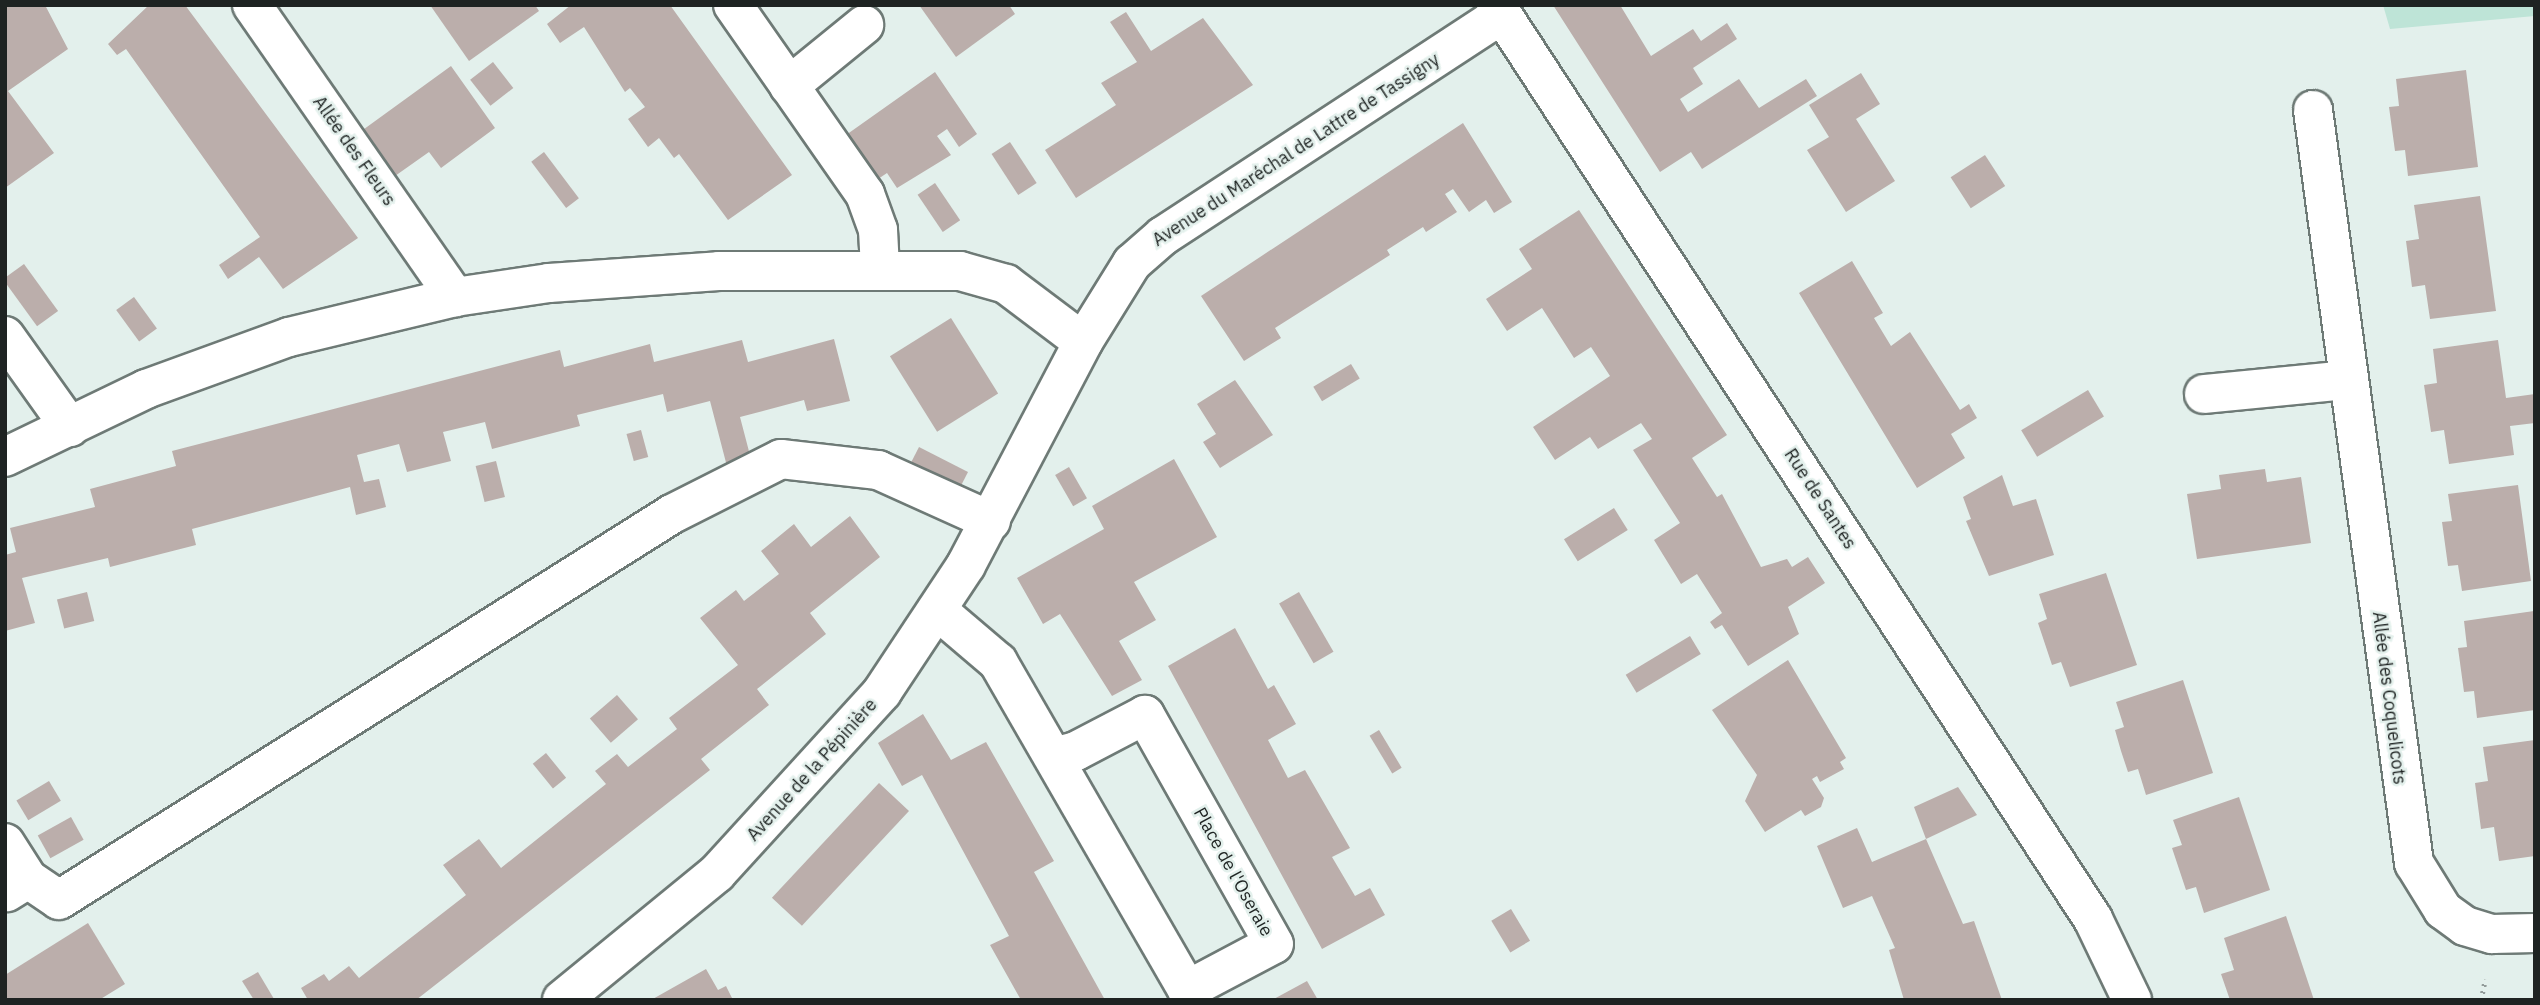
<!DOCTYPE html>
<meta charset="utf-8">
<style>
body{margin:0}
#map{position:relative;width:2540px;height:1005px;overflow:hidden;background:#e3f0ec;font-family:"IBM Plex Sans",sans-serif}
div>[style]{position:absolute}
[style*='--x']{left:calc(var(--x)*1px);top:calc(var(--y)*1px);width:calc(var(--w)*1px);rotate:calc(var(--a)*1deg)}
.green>*{inset:0;background:#bee4d7}
.building>*{inset:0;background:#bbaeab;transform-origin:0 0}
.path>*{height:4.5px;margin-top:-2.25px;transform-origin:0;background:repeating-linear-gradient(90deg,#939c9a 0 2px,transparent 0 7px)}
.roads{filter:drop-shadow(2px 0 #6e7a76) drop-shadow(-2px 0 #6e7a76) drop-shadow(0 2px #6e7a76) drop-shadow(0 -2px #6e7a76)}
.minor>*{height:38px;margin:-19px;padding:0 19px;transform-origin:19px;border-radius:19px;background:#fff}
span{translate:-50% -50%;white-space:nowrap;text-align:center;line-height:1.15;-webkit-text-stroke:5px #e3f0ec;paint-order:stroke}
.street-label{font-size:18px;color:#1e2322}
.frame{position:absolute;inset:0;border:7px solid #1e2322;pointer-events:none}
</style>
<div id="map">
<div class="green">
<i style="clip-path:polygon(2383px 5px,2535px 5px,2535px 16px,2390px 29px)"></i>
</div>
<div class="building">
<i style="clip-path:polygon(5px 5px,45px 5px,68px 49px,8px 91px,54px 153px,5px 188px)"></i>
<i style="clip-path:polygon(149px 5px,185px 5px,358px 238px,283px 289px,259px 257px,228px 279px,219px 265px,260px 237px,126px 49px,117px 55px,108px 44px)"></i>
<i style="clip-path:polygon(430px 5px,535px 5px,539px 11px,469px 61px)"></i>
<i style="clip-path:polygon(571px 5px,670px 5px,792px 175px,728px 220px,679px 154px,674px 158px,659px 138px,648px 147px,628px 119px,645px 107px,630px 88px,625px 92px,584px 27px,560px 43px,547px 24px)"></i>
<i style="clip-path:polygon(919px 5px,1009px 5px,1015px 14px,956px 57px)"></i>
<i style="clip-path:polygon(1553px 5px,1620px 5px,1651px 56px,1693px 29px,1701px 41px,1727px 23px,1737px 39px,1693px 68px,1703px 84px,1680px 99px,1688px 112px,1739px 79px,1759px 108px,1806px 79px,1817px 96px,1702px 169px,1691px 152px,1660px 172px)"></i>
<i style="clip-path:polygon(1126px 12px,1151px 51px,1203px 18px,1253px 85px,1076px 198px,1045px 150px,1116px 105px,1101px 83px,1137px 62px,1110px 22px)"></i>
<i style="left:493px;top:62px;width:33px;height:29px;rotate:52deg"></i>
<i style="clip-path:polygon(451px 66px,495px 128px,441px 168px,429px 152px,395px 176px,360px 132px)"></i>
<i style="clip-path:polygon(2466px 70px,2478px 167px,2408px 176px,2405px 150px,2395px 151px,2389px 107px,2399px 106px,2396px 79px)"></i>
<i style="clip-path:polygon(935px 72px,977px 134px,959px 147px,947px 129px,937px 136px,951px 155px,897px 188px,887px 173px,878px 179px,846px 135px)"></i>
<i style="clip-path:polygon(1861px 73px,1880px 104px,1856px 119px,1895px 181px,1846px 212px,1807px 150px,1829px 137px,1809px 105px)"></i>
<i style="clip-path:polygon(1463px 123px,1512px 202px,1494px 213px,1486px 200px,1469px 212px,1453px 189px,1445px 194px,1457px 212px,1426px 232px,1423px 227px,1387px 250px,1390px 255px,1275px 328px,1281px 338px,1244px 361px,1201px 296px)"></i>
<i style="left:1010px;top:142px;width:49px;height:22px;rotate:57deg"></i>
<i style="left:544px;top:152px;width:58px;height:16px;rotate:53deg"></i>
<i style="left:1985px;top:155px;width:37px;height:41px;rotate:57deg"></i>
<i style="left:935px;top:183px;width:45px;height:21px;rotate:56deg"></i>
<i style="clip-path:polygon(2480px 196px,2496px 311px,2430px 319px,2425px 285px,2412px 287px,2406px 241px,2419px 239px,2414px 205px)"></i>
<i style="clip-path:polygon(1579px 210px,1727px 435px,1692px 458px,1717px 497px,1722px 494px,1761px 567px,1787px 559px,1792px 567px,1808px 557px,1825px 583px,1788px 607px,1799px 634px,1748px 666px,1722px 625px,1715px 629px,1710px 622px,1722px 613px,1697px 574px,1681px 584px,1654px 540px,1680px 523px,1633px 450px,1652px 439px,1641px 423px,1598px 449px,1590px 437px,1555px 460px,1533px 427px,1610px 376px,1591px 347px,1574px 358px,1542px 308px,1507px 331px,1486px 299px,1532px 269px,1519px 249px)"></i>
<i style="clip-path:polygon(1852px 261px,1883px 313px,1874px 318px,1891px 346px,1910px 332px,1960px 410px,1969px 404px,1977px 418px,1951px 434px,1965px 458px,1917px 488px,1799px 293px)"></i>
<i style="left:24px;top:264px;width:58px;height:26px;rotate:54deg"></i>
<i style="left:134px;top:297px;width:39px;height:22px;rotate:54deg"></i>
<i style="left:951px;top:318px;width:89px;height:72px;rotate:58deg"></i>
<i style="clip-path:polygon(834px 339px,850px 401px,807px 411px,804px 400px,740px 417px,751px 459px,730px 478px,710px 401px,667px 412px,663px 394px,577px 415px,580px 426px,492px 449px,485px 422px,443px 432px,451px 461px,407px 472px,399px 444px,357px 455px,364px 482px,379px 479px,386px 507px,356px 515px,350px 487px,192px 529px,196px 545px,110px 567px,108px 558px,22px 578px,35px 623px,5px 631px,5px 555px,16px 552px,10px 528px,95px 507px,90px 489px,176px 466px,172px 451px,560px 350px,564px 367px,650px 344px,654px 362px,742px 340px,748px 362px)"></i>
<i style="clip-path:polygon(2498px 340px,2506px 398px,2535px 394px,2535px 423px,2510px 426px,2514px 455px,2449px 464px,2444px 430px,2431px 432px,2424px 385px,2437px 383px,2433px 349px)"></i>
<i style="left:1351px;top:364px;width:17px;height:44px;rotate:59deg"></i>
<i style="clip-path:polygon(1235px 380px,1273px 435px,1220px 468px,1203px 442px,1216px 434px,1197px 404px)"></i>
<i style="left:2088px;top:390px;width:31px;height:78px;rotate:59deg"></i>
<i style="left:641px;top:430px;width:28px;height:15px;rotate:75deg"></i>
<i style="left:919px;top:447px;width:55px;height:22px;rotate:27deg"></i>
<i style="clip-path:polygon(1174px 459px,1217px 537px,1134px 582px,1156px 620px,1119px 641px,1142px 680px,1112px 696px,1060px 614px,1043px 624px,1017px 578px,1104px 529px,1092px 506px)"></i>
<i style="left:496px;top:461px;width:37px;height:21px;rotate:76deg"></i>
<i style="left:1069px;top:467px;width:36px;height:16px;rotate:60deg"></i>
<i style="clip-path:polygon(2265px 469px,2267px 482px,2301px 477px,2311px 543px,2197px 559px,2187px 494px,2221px 489px,2219px 475px)"></i>
<i style="clip-path:polygon(2002px 475px,2013px 506px,2036px 499px,2054px 555px,1989px 576px,1966px 521px,1971px 519px,1963px 497px)"></i>
<i style="clip-path:polygon(2518px 485px,2531px 581px,2462px 591px,2458px 565px,2448px 566px,2442px 522px,2452px 521px,2448px 494px)"></i>
<i style="left:1614px;top:508px;width:26px;height:59px;rotate:58deg"></i>
<i style="clip-path:polygon(850px 516px,880px 557px,810px 613px,826px 634px,757px 689px,769px 705px,701px 759px,710px 770px,416px 1000px,308px 1000px,301px 988px,324px 974px,329px 981px,349px 966px,359px 978px,466px 895px,443px 865px,479px 839px,501px 868px,606px 784px,595px 771px,617px 754px,628px 767px,677px 729px,669px 718px,738px 665px,700px 618px,736px 590px,744px 601px,779px 574px,761px 551px,794px 524px,811px 547px)"></i>
<i style="clip-path:polygon(2106px 573px,2137px 665px,2070px 687px,2061px 662px,2052px 665px,2038px 623px,2047px 619px,2039px 594px)"></i>
<i style="left:87px;top:592px;width:30px;height:31px;rotate:76deg"></i>
<i style="left:1299px;top:592px;width:69px;height:23px;rotate:60deg"></i>
<i style="clip-path:polygon(2534px 611px,2535px 710px,2477px 718px,2474px 691px,2464px 692px,2458px 648px,2467px 647px,2464px 621px)"></i>
<i style="clip-path:polygon(1235px 628px,1268px 689px,1274px 685px,1296px 724px,1268px 740px,1288px 778px,1305px 770px,1350px 848px,1332px 857px,1355px 896px,1370px 888px,1385px 915px,1322px 949px,1168px 666px)"></i>
<i style="left:1690px;top:636px;width:21px;height:75px;rotate:59deg"></i>
<i style="clip-path:polygon(1788px 660px,1846px 758px,1840px 762px,1844px 769px,1820px 782px,1817px 776px,1812px 779px,1824px 798px,1821px 807px,1805px 816px,1801px 810px,1765px 832px,1745px 801px,1757px 775px,1712px 710px)"></i>
<i style="clip-path:polygon(2183px 680px,2213px 773px,2146px 795px,2138px 769px,2128px 772px,2121px 751px,2115px 730px,2124px 727px,2116px 702px)"></i>
<i style="left:617px;top:695px;width:32px;height:36px;rotate:49deg"></i>
<i style="clip-path:polygon(923px 714px,951px 760px,986px 742px,1054px 861px,1034px 872px,1105px 1000px,1021px 1000px,990px 945px,1009px 936px,922px 775px,902px 786px,878px 743px)"></i>
<i style="left:1379px;top:730px;width:44px;height:11px;rotate:59deg"></i>
<i style="clip-path:polygon(2535px 740px,2535px 856px,2499px 861px,2494px 827px,2481px 829px,2475px 783px,2488px 781px,2483px 747px)"></i>
<i style="left:546px;top:753px;width:32px;height:17px;rotate:51deg"></i>
<i style="left:49px;top:781px;width:23px;height:38px;rotate:59deg"></i>
<i style="left:879px;top:783px;width:41px;height:157px;rotate:43deg"></i>
<i style="clip-path:polygon(1958px 787px,1977px 815px,1926px 839px,1914px 807px)"></i>
<i style="clip-path:polygon(2239px 797px,2270px 890px,2204px 913px,2196px 887px,2186px 890px,2172px 848px,2182px 845px,2173px 820px)"></i>
<i style="left:71px;top:817px;width:26px;height:38px;rotate:61deg"></i>
<i style="clip-path:polygon(1857px 828px,1872px 862px,1926px 839px,1963px 924px,1974px 921px,2002px 1000px,1904px 1000px,1889px 950px,1895px 948px,1872px 896px,1843px 908px,1817px 846px)"></i>
<i style="left:1511px;top:909px;width:37px;height:23px;rotate:59deg"></i>
<i style="clip-path:polygon(2286px 916px,2314px 1000px,2230px 1000px,2221px 974px,2234px 970px,2224px 938px)"></i>
<i style="clip-path:polygon(88px 923px,125px 984px,99px 1000px,5px 1000px,5px 975px)"></i>
<i style="clip-path:polygon(706px 969px,718px 990px,726px 986px,733px 1000px,651px 1000px)"></i>
<i style="clip-path:polygon(258px 972px,274px 999px,272px 1000px,254px 1000px,242px 981px)"></i>
<i style="clip-path:polygon(1307px 981px,1318px 1000px,1272px 1000px)"></i>
</div>
<div class="path">
<i style="--x:2481;--y:1000;--w:21;--a:-79"></i>
</div>
<div class="roads">
<div class="minor">
<i style="--x:252;--y:5;--w:356;--a:55.2"></i>
<i style="--x:733;--y:5;--w:231;--a:55.1"></i>
<i style="--x:865;--y:194;--w:38;--a:70"></i>
<i style="--x:878;--y:230;--w:38;--a:87"></i>
<i style="--x:1496;--y:5;--w:1092;--a:56.85"></i>
<i style="--x:2093;--y:919;--w:90;--a:64.3"></i>
<i style="--x:789;--y:86;--w:97;--a:-39.1"></i>
<i style="--x:2313;--y:110;--w:760;--a:82.36"></i>
<i style="--x:2414;--y:863;--w:55;--a:58.3"></i>
<i style="--x:2443;--y:910;--w:27;--a:36"></i>
<i style="--x:2465;--y:926;--w:28;--a:17"></i>
<i style="--x:2492;--y:934;--w:43;--a:-1.3"></i>
<i style="--x:5;--y:336;--w:112;--a:54.5"></i>
<i style="--x:2204;--y:394;--w:144;--a:-5.6"></i>
<i style="--x:5;--y:457;--w:157;--a:-25.7"></i>
<i style="--x:146;--y:389;--w:152;--a:-20"></i>
<i style="--x:289;--y:337;--w:171;--a:-13.5"></i>
<i style="--x:455;--y:297;--w:95;--a:-8.5"></i>
<i style="--x:549;--y:283;--w:170;--a:-4"></i>
<i style="--x:719;--y:271;--w:241;--a:0"></i>
<i style="--x:960;--y:271;--w:48;--a:15.8"></i>
<i style="--x:1006;--y:284;--w:96;--a:37"></i>
<i style="--x:937;--y:610;--w:80;--a:40.4"></i>
<i style="--x:998;--y:662;--w:379;--a:60"></i>
<i style="--x:1187;--y:990;--w:98;--a:-27.9"></i>
<i style="--x:1274;--y:944;--w:263;--a:-119.4"></i>
<i style="--x:1145;--y:715;--w:78;--a:152.4"></i>
<i style="--x:1076;--y:751;--w:23;--a:165"></i>
<i style="--x:5;--y:843;--w:43;--a:57.4"></i>
<i style="--x:28;--y:879;--w:25;--a:148"></i>
<i style="--x:28;--y:879;--w:37;--a:34"></i>
<i style="--x:59;--y:900;--w:724;--a:-32.2"></i>
<i style="--x:672;--y:514;--w:122;--a:-26.8"></i>
<i style="--x:781;--y:459;--w:98;--a:6.5"></i>
<i style="--x:878;--y:470;--w:124;--a:24.3"></i>
<i style="--x:562;--y:1000;--w:200;--a:-39.3"></i>
<i style="--x:717;--y:873;--w:245;--a:-47.6"></i>
<i style="--x:882;--y:692;--w:152;--a:-56.5"></i>
<i style="--x:966;--y:565;--w:252;--a:-62.3"></i>
<i style="--x:1083;--y:342;--w:93;--a:-58.2"></i>
<i style="--x:1132;--y:263;--w:41;--a:-41.1"></i>
<i style="--x:1163;--y:236;--w:405;--a:-33.2"></i>
</div>
</div>
<div class="street-label">
<span style="left:1296px;top:150px;rotate:-33deg">Avenue du Maréchal de Lattre de Tassigny</span>
<span style="left:354px;top:151px;rotate:55deg">Allée des Fleurs</span>
<span style="left:1820px;top:499px;rotate:57deg">Rue de Santes</span>
<span style="left:2389px;top:698px;rotate:83deg">Allée des Coquelicots</span>
<span style="left:812px;top:770px;rotate:-48deg">Avenue de la Pépinière</span>
<span style="left:1233px;top:872px;rotate:61deg">Place de l'Oseraie</span>
</div>
<div class="frame"></div>
</div>
